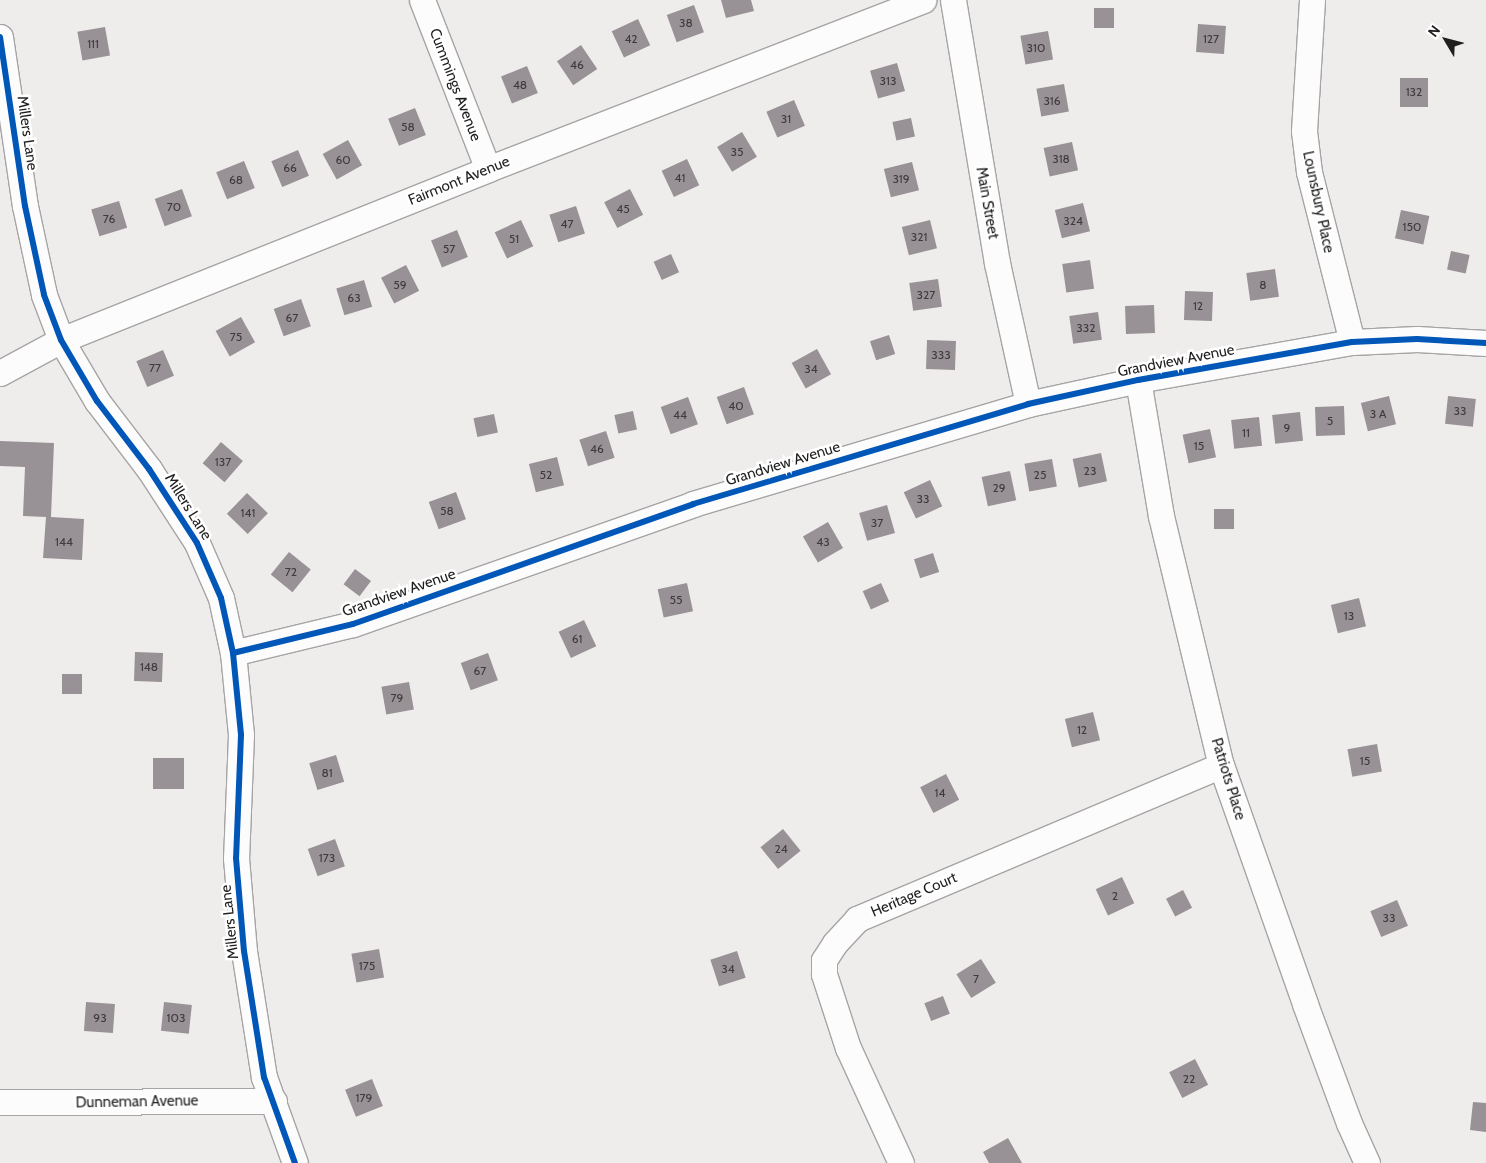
<!DOCTYPE html>
<style>
body{margin:0}
#map{position:relative;width:1486px;height:1163px;overflow:hidden;background:#efedec;font-family:Cabin,sans-serif}
div>[style]{position:absolute}
[style*='--x']{left:calc(var(--x)*1px);top:calc(var(--y)*1px);width:calc(var(--w)*1px);rotate:calc(var(--a)*1deg)}
.building>*{inset:0;background:#989195;transform-origin:0 0}
.roads{filter:drop-shadow(1px 0 #a6a4a4) drop-shadow(-1px 0 #a6a4a4) drop-shadow(0 1px #a6a4a4) drop-shadow(0 -1px #a6a4a4)}
.minor>*{height:25px;margin:-12.5px;padding:0 12.5px;transform-origin:12.5px;border-radius:12.5px;background:#fdfcfc}
.cycleway>*{height:6px;margin:-3px;padding:0 3px;transform-origin:3px;border-radius:3px;background:#0057b8}
span{translate:-50% -50%;white-space:nowrap;text-align:center;line-height:1.15;-webkit-text-stroke:5px #fff;paint-order:stroke}
.number-label{font-size:12px;color:#3e3b3c}
.number-label span{-webkit-text-stroke-width:0}
.street-label{font-size:15px;color:#201e1e}
.north{position:absolute;left:1421px;top:15px;width:50px;height:50px;-webkit-text-stroke:4px #fff;paint-order:stroke;rotate:307deg;font-size:14px;font-weight:700;line-height:20px;text-align:center;color:#201e1e}
.north::after{content:'';display:block;margin:auto;width:18px;height:22px;background:#201e1e;clip-path:polygon(50% 0,100% 100%,50% 72%,0 100%)}
</style>
<div id="map">
<div class="building">
<i style="clip-path:polygon(721px 0,751px 0,754px 11px,726px 18px)"></i>
<i style="left:694px;top:5px;width:29px;height:29px;rotate:70deg"></i>
<i style="left:1094px;top:8px;width:20px;height:20px"></i>
<i style="left:638px;top:19px;width:29px;height:29px;rotate:65deg"></i>
<i style="left:1198px;top:24px;width:28px;height:28px;rotate:4deg"></i>
<i style="left:105px;top:27px;width:29px;height:28px;rotate:80deg"></i>
<i style="left:1048px;top:31px;width:29px;height:28px;rotate:80deg"></i>
<i style="left:581px;top:45px;width:29px;height:29px;rotate:56deg"></i>
<i style="left:897px;top:63px;width:29px;height:28px;rotate:74deg"></i>
<i style="left:527px;top:66px;width:29px;height:28px;rotate:68deg"></i>
<i style="left:1400px;top:78px;width:28px;height:29px"></i>
<i style="left:1064px;top:84px;width:28px;height:28px;rotate:80deg"></i>
<i style="left:794px;top:100px;width:28px;height:30px;rotate:67deg"></i>
<i style="left:415px;top:108px;width:29px;height:29px;rotate:68deg"></i>
<i style="left:911px;top:118px;width:19px;height:19px;rotate:78deg"></i>
<i style="left:742px;top:132px;width:29px;height:29px;rotate:59deg"></i>
<i style="left:348px;top:140px;width:29px;height:29px;rotate:61deg"></i>
<i style="left:1072px;top:142px;width:29px;height:29px;rotate:78deg"></i>
<i style="left:298px;top:150px;width:28px;height:29px;rotate:67deg"></i>
<i style="left:687px;top:159px;width:29px;height:28px;rotate:65deg"></i>
<i style="left:244px;top:161px;width:29px;height:30px;rotate:68deg"></i>
<i style="left:912px;top:162px;width:29px;height:29px;rotate:76deg"></i>
<i style="left:182px;top:189px;width:29px;height:29px;rotate:70deg"></i>
<i style="left:630px;top:189px;width:29px;height:29px;rotate:63deg"></i>
<i style="left:119px;top:201px;width:28px;height:29px;rotate:73deg"></i>
<i style="left:1083px;top:203px;width:29px;height:29px;rotate:76deg"></i>
<i style="left:576px;top:206px;width:29px;height:28px;rotate:72deg"></i>
<i style="left:1401px;top:210px;width:29px;height:29px;rotate:12deg"></i>
<i style="left:521px;top:220px;width:29px;height:29px;rotate:65deg"></i>
<i style="left:930px;top:220px;width:29px;height:29px;rotate:76deg"></i>
<i style="left:457px;top:230px;width:29px;height:28px;rotate:68deg"></i>
<i style="left:1451px;top:251px;width:19px;height:19px;rotate:12deg"></i>
<i style="left:671px;top:254px;width:20px;height:19px;rotate:66deg"></i>
<i style="left:1090px;top:260px;width:29px;height:28px;rotate:82deg"></i>
<i style="left:406px;top:265px;width:29px;height:28px;rotate:63deg"></i>
<i style="left:1275px;top:269px;width:28px;height:29px;rotate:82deg"></i>
<i style="left:938px;top:279px;width:28px;height:29px;rotate:82deg"></i>
<i style="left:364px;top:280px;width:28px;height:29px;rotate:73deg"></i>
<i style="left:1185px;top:291px;width:28px;height:29px;rotate:2deg"></i>
<i style="left:301px;top:299px;width:29px;height:29px;rotate:70deg"></i>
<i style="left:1154px;top:305px;width:28px;height:29px;rotate:88deg"></i>
<i style="left:1098px;top:312px;width:28px;height:29px;rotate:82deg"></i>
<i style="left:241px;top:317px;width:29px;height:29px;rotate:61deg"></i>
<i style="left:889px;top:335px;width:20px;height:20px;rotate:72deg"></i>
<i style="left:927px;top:340px;width:29px;height:29px;rotate:2deg"></i>
<i style="left:817px;top:349px;width:29px;height:29px;rotate:61deg"></i>
<i style="left:163px;top:350px;width:28px;height:29px;rotate:67deg"></i>
<i style="left:744px;top:387px;width:29px;height:29px;rotate:70deg"></i>
<i style="left:1389px;top:396px;width:29px;height:29px;rotate:76deg"></i>
<i style="left:1448px;top:396px;width:28px;height:28px;rotate:6deg"></i>
<i style="left:688px;top:397px;width:29px;height:29px;rotate:70deg"></i>
<i style="left:1344px;top:406px;width:29px;height:29px;rotate:88deg"></i>
<i style="left:633px;top:411px;width:19px;height:19px;rotate:78deg"></i>
<i style="left:1300px;top:412px;width:29px;height:28px;rotate:84deg"></i>
<i style="left:494px;top:414px;width:19px;height:21px;rotate:78deg"></i>
<i style="left:1259px;top:417px;width:29px;height:28px;rotate:84deg"></i>
<i style="left:1210px;top:429px;width:29px;height:28px;rotate:78deg"></i>
<i style="left:606px;top:431px;width:28px;height:28px;rotate:72deg"></i>
<i style="clip-path:polygon(0 441px,54px 443px,51px 517px,84px 519px,82px 560px,43px 558px,46px 517px,23px 516px,25px 467px,0 466px)"></i>
<i style="left:221px;top:442px;width:29px;height:28px;rotate:41deg"></i>
<i style="left:1101px;top:453px;width:29px;height:29px;rotate:78deg"></i>
<i style="left:557px;top:457px;width:29px;height:29px;rotate:76deg"></i>
<i style="left:1052px;top:459px;width:28px;height:28px;rotate:80deg"></i>
<i style="left:1010px;top:471px;width:30px;height:29px;rotate:78deg"></i>
<i style="left:930px;top:480px;width:29px;height:29px;rotate:65deg"></i>
<i style="left:456px;top:492px;width:29px;height:29px;rotate:70deg"></i>
<i style="left:247px;top:493px;width:29px;height:29px;rotate:44deg"></i>
<i style="left:887px;top:505px;width:29px;height:29px;rotate:74deg"></i>
<i style="left:1214px;top:509px;width:20px;height:20px"></i>
<i style="left:828px;top:522px;width:30px;height:29px;rotate:60deg"></i>
<i style="left:289px;top:552px;width:28px;height:29px;rotate:39deg"></i>
<i style="left:933px;top:553px;width:20px;height:20px;rotate:72deg"></i>
<i style="left:355px;top:569px;width:20px;height:19px;rotate:37deg"></i>
<i style="left:687px;top:583px;width:29px;height:30px;rotate:78deg"></i>
<i style="left:881px;top:583px;width:20px;height:20px;rotate:66deg"></i>
<i style="left:1359px;top:598px;width:29px;height:29px;rotate:76deg"></i>
<i style="left:584px;top:620px;width:29px;height:28px;rotate:65deg"></i>
<i style="left:135px;top:652px;width:28px;height:29px;rotate:2deg"></i>
<i style="left:488px;top:653px;width:29px;height:29px;rotate:70deg"></i>
<i style="left:62px;top:674px;width:20px;height:20px"></i>
<i style="left:409px;top:682px;width:28px;height:28px;rotate:80deg"></i>
<i style="left:1093px;top:712px;width:29px;height:29px;rotate:76deg"></i>
<i style="left:1377px;top:744px;width:28px;height:30px;rotate:80deg"></i>
<i style="left:336px;top:755px;width:28px;height:28px;rotate:73deg"></i>
<i style="left:153px;top:758px;width:31px;height:31px"></i>
<i style="left:946px;top:774px;width:29px;height:29px;rotate:63deg"></i>
<i style="left:783px;top:829px;width:28px;height:29px;rotate:51deg"></i>
<i style="left:335px;top:839px;width:29px;height:29px;rotate:70deg"></i>
<i style="left:1122px;top:877px;width:29px;height:29px;rotate:65deg"></i>
<i style="left:1183px;top:890px;width:20px;height:19px;rotate:63deg"></i>
<i style="left:1397px;top:900px;width:28px;height:29px;rotate:67deg"></i>
<i style="left:379px;top:949px;width:29px;height:28px;rotate:80deg"></i>
<i style="left:737px;top:951px;width:28px;height:28px;rotate:72deg"></i>
<i style="left:981px;top:959px;width:28px;height:29px;rotate:58deg"></i>
<i style="left:943px;top:996px;width:19px;height:20px;rotate:69deg"></i>
<i style="left:86px;top:1002px;width:29px;height:29px;rotate:4deg"></i>
<i style="left:164px;top:1002px;width:28px;height:29px;rotate:6deg"></i>
<i style="left:1195px;top:1059px;width:29px;height:29px;rotate:63deg"></i>
<i style="left:372px;top:1079px;width:29px;height:29px;rotate:68deg"></i>
<i style="clip-path:polygon(1473px 1102px,1486px 1103px,1486px 1132px,1470px 1130px)"></i>
<i style="clip-path:polygon(1008px 1138px,1022px 1163px,989px 1163px,983px 1152px)"></i>
</div>
<div class="roads">
<div class="minor">
<i style="--x:422;--y:0;--w:181;--a:68.7"></i>
<i style="--x:953;--y:0;--w:267;--a:80.5"></i>
<i style="--x:997;--y:263;--w:144;--a:77.6"></i>
<i style="--x:1312;--y:0;--w:131;--a:93.5"></i>
<i style="--x:1304;--y:131;--w:41;--a:83"></i>
<i style="--x:1309;--y:172;--w:175;--a:75.8"></i>
<i style="--x:0;--y:37;--w:171;--a:81.6"></i>
<i style="--x:25;--y:206;--w:91;--a:77.9"></i>
<i style="--x:44;--y:295;--w:48;--a:69.3"></i>
<i style="--x:61;--y:340;--w:71;--a:59.5"></i>
<i style="--x:97;--y:401;--w:86;--a:52.6"></i>
<i style="--x:149;--y:469;--w:88;--a:57"></i>
<i style="--x:197;--y:543;--w:60;--a:66.4"></i>
<i style="--x:221;--y:598;--w:56;--a:77.7"></i>
<i style="--x:233;--y:653;--w:82;--a:84.4"></i>
<i style="--x:241;--y:735;--w:123;--a:92.3"></i>
<i style="--x:236;--y:858;--w:93;--a:85.1"></i>
<i style="--x:244;--y:951;--w:128;--a:81"></i>
<i style="--x:264;--y:1077;--w:91;--a:70.2"></i>
<i style="--x:0;--y:373;--w:69;--a:-28.4"></i>
<i style="--x:61;--y:340;--w:460;--a:-21.8"></i>
<i style="--x:488;--y:169;--w:467;--a:-21.2"></i>
<i style="--x:1138;--y:380;--w:138;--a:80.4"></i>
<i style="--x:1161;--y:516;--w:256;--a:76.5"></i>
<i style="--x:1221;--y:765;--w:253;--a:70.6"></i>
<i style="--x:1305;--y:1004;--w:127;--a:69.7"></i>
<i style="--x:1349;--y:1123;--w:44;--a:65.8"></i>
<i style="--x:233;--y:653;--w:123;--a:-13.6"></i>
<i style="--x:353;--y:624;--w:361;--a:-19.4"></i>
<i style="--x:693;--y:504;--w:350;--a:-16.6"></i>
<i style="--x:1028;--y:404;--w:113;--a:-12.3"></i>
<i style="--x:1138;--y:380;--w:217;--a:-10.1"></i>
<i style="--x:1352;--y:342;--w:65;--a:-2.6"></i>
<i style="--x:1417;--y:339;--w:69;--a:3.3"></i>
<i style="--x:0;--y:1102;--w:274;--a:-0.2"></i>
<i style="--x:901;--y:1163;--w:127;--a:-114.7"></i>
<i style="--x:848;--y:1048;--w:78;--a:-108"></i>
<i style="--x:824;--y:974;--w:14;--a:-90"></i>
<i style="--x:824;--y:960;--w:20;--a:-57"></i>
<i style="--x:835;--y:943;--w:33;--a:-47"></i>
<i style="--x:857;--y:919;--w:395;--a:-22.9"></i>
</div>
</div>
<div class="cycleway">
<i style="--x:0;--y:37;--w:171;--a:81.6"></i>
<i style="--x:25;--y:206;--w:91;--a:77.9"></i>
<i style="--x:44;--y:295;--w:48;--a:69.3"></i>
<i style="--x:61;--y:340;--w:71;--a:59.5"></i>
<i style="--x:97;--y:401;--w:86;--a:52.6"></i>
<i style="--x:149;--y:469;--w:88;--a:57"></i>
<i style="--x:197;--y:543;--w:60;--a:66.4"></i>
<i style="--x:221;--y:598;--w:56;--a:77.7"></i>
<i style="--x:233;--y:653;--w:82;--a:84.4"></i>
<i style="--x:241;--y:735;--w:123;--a:92.3"></i>
<i style="--x:236;--y:858;--w:93;--a:85.1"></i>
<i style="--x:244;--y:951;--w:128;--a:81"></i>
<i style="--x:264;--y:1077;--w:91;--a:70.2"></i>
<i style="--x:233;--y:653;--w:123;--a:-13.6"></i>
<i style="--x:353;--y:624;--w:361;--a:-19.4"></i>
<i style="--x:693;--y:504;--w:350;--a:-16.6"></i>
<i style="--x:1028;--y:404;--w:113;--a:-12.3"></i>
<i style="--x:1138;--y:380;--w:217;--a:-10.1"></i>
<i style="--x:1352;--y:342;--w:65;--a:-2.6"></i>
<i style="--x:1417;--y:339;--w:69;--a:3.3"></i>
</div>
<div class="number-label">
<span style="left:686px;top:23px">38</span>
<span style="left:631px;top:39px">42</span>
<span style="left:1211px;top:39px">127</span>
<span style="left:93px;top:44px">111</span>
<span style="left:1036px;top:48px">310</span>
<span style="left:577px;top:65px">46</span>
<span style="left:888px;top:81px">313</span>
<span style="left:520px;top:85px">48</span>
<span style="left:1414px;top:92px">132</span>
<span style="left:1052px;top:101px">316</span>
<span style="left:786px;top:119px">31</span>
<span style="left:408px;top:127px">58</span>
<span style="left:737px;top:152px">35</span>
<span style="left:1061px;top:159px">318</span>
<span style="left:343px;top:160px">60</span>
<span style="left:290px;top:168px">66</span>
<span style="left:680px;top:178px">41</span>
<span style="left:901px;top:179px">319</span>
<span style="left:236px;top:180px">68</span>
<span style="left:174px;top:207px">70</span>
<span style="left:623px;top:209px">45</span>
<span style="left:109px;top:219px">76</span>
<span style="left:1073px;top:221px">324</span>
<span style="left:567px;top:224px">47</span>
<span style="left:1412px;top:227px">150</span>
<span style="left:919px;top:237px">321</span>
<span style="left:514px;top:239px">51</span>
<span style="left:449px;top:249px">57</span>
<span style="left:400px;top:285px">59</span>
<span style="left:1263px;top:285px">8</span>
<span style="left:926px;top:295px">327</span>
<span style="left:354px;top:298px">63</span>
<span style="left:1198px;top:306px">12</span>
<span style="left:292px;top:318px">67</span>
<span style="left:1086px;top:328px">332</span>
<span style="left:236px;top:337px">75</span>
<span style="left:941px;top:355px">333</span>
<span style="left:155px;top:368px">77</span>
<span style="left:811px;top:369px">34</span>
<span style="left:736px;top:406px">40</span>
<span style="left:1460px;top:411px">33</span>
<span style="left:1378px;top:414px">3 A</span>
<span style="left:680px;top:415px">44</span>
<span style="left:1330px;top:421px">5</span>
<span style="left:1287px;top:428px">9</span>
<span style="left:1246px;top:433px">11</span>
<span style="left:1199px;top:446px">15</span>
<span style="left:597px;top:449px">46</span>
<span style="left:223px;top:462px">137</span>
<span style="left:1090px;top:471px">23</span>
<span style="left:546px;top:475px">52</span>
<span style="left:1040px;top:475px">25</span>
<span style="left:999px;top:488px">29</span>
<span style="left:923px;top:499px">33</span>
<span style="left:447px;top:511px">58</span>
<span style="left:248px;top:513px">141</span>
<span style="left:877px;top:523px">37</span>
<span style="left:64px;top:542px">144</span>
<span style="left:823px;top:542px">43</span>
<span style="left:291px;top:572px">72</span>
<span style="left:676px;top:600px">55</span>
<span style="left:1349px;top:616px">13</span>
<span style="left:577px;top:639px">61</span>
<span style="left:149px;top:667px">148</span>
<span style="left:480px;top:671px">67</span>
<span style="left:397px;top:698px">79</span>
<span style="left:1082px;top:730px">12</span>
<span style="left:1365px;top:761px">15</span>
<span style="left:327px;top:773px">81</span>
<span style="left:940px;top:793px">14</span>
<span style="left:781px;top:849px">24</span>
<span style="left:327px;top:858px">173</span>
<span style="left:1115px;top:896px">2</span>
<span style="left:1389px;top:918px">33</span>
<span style="left:367px;top:966px">175</span>
<span style="left:728px;top:969px">34</span>
<span style="left:976px;top:979px">7</span>
<span style="left:100px;top:1018px">93</span>
<span style="left:176px;top:1018px">103</span>
<span style="left:1189px;top:1079px">22</span>
<span style="left:364px;top:1098px">179</span>
</div>
<div class="street-label">
<span style="left:455px;top:85px;rotate:69deg">Cummings Avenue</span>
<span style="left:27px;top:133px;rotate:82deg">Millers Lane</span>
<span style="left:459px;top:181px;rotate:-22deg">Fairmont Avenue</span>
<span style="left:1318px;top:202px;rotate:78deg">Lounsbury Place</span>
<span style="left:987px;top:203px;rotate:80deg">Main Street</span>
<span style="left:1176px;top:361px;rotate:-11deg">Grandview Avenue</span>
<span style="left:783px;top:464px;rotate:-17deg">Grandview Avenue</span>
<span style="left:188px;top:507px;rotate:58deg">Millers Lane</span>
<span style="left:399px;top:593px;rotate:-19deg">Grandview Avenue</span>
<span style="left:1228px;top:779px;rotate:73deg">Patriots Place</span>
<span style="left:914px;top:895px;rotate:-23deg">Heritage Court</span>
<span style="left:230px;top:922px;rotate:-96deg">Millers Lane</span>
<span style="left:137px;top:1102px;rotate:-1deg">Dunneman Avenue</span>
</div>
<div class="north">N</div>
</div>
